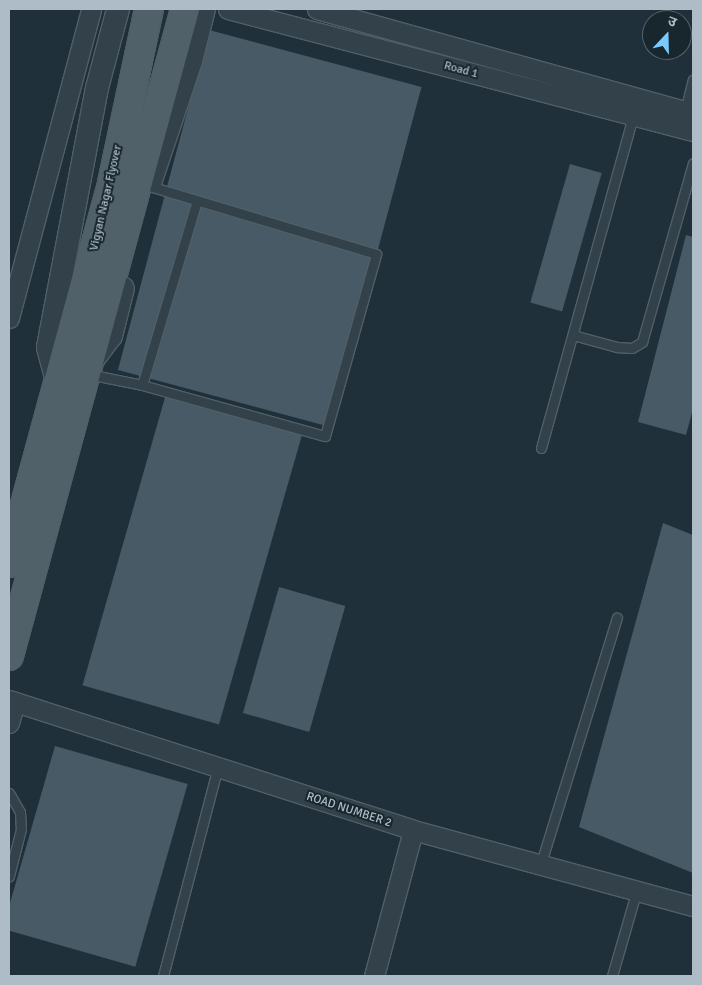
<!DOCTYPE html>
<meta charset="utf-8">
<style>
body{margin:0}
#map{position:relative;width:702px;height:985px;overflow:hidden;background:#1f303a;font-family:Signika,"Noto Sans Devanagari",sans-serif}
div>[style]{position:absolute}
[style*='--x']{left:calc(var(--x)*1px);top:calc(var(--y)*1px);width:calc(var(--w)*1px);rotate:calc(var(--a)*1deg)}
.building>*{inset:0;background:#475a65;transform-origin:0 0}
.roads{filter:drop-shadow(1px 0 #505f67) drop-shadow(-1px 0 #505f67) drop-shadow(0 1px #505f67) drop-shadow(0 -1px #505f67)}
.service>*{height:9px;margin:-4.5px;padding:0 4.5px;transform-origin:4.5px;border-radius:4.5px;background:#33414a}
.minor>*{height:19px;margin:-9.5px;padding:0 9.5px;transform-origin:9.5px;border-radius:9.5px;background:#33414a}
.tertiary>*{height:22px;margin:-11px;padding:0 11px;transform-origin:11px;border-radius:11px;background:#33414a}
.primary>*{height:28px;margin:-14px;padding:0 14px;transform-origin:14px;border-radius:14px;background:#51616a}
span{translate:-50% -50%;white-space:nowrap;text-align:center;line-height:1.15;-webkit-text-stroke:4px #18262e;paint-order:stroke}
.street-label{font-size:12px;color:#adbcc6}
.frame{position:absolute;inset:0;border:10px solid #adbcc6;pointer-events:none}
.north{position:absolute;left:642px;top:10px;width:50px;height:50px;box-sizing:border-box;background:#18262e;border:1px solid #54626b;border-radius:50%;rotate:21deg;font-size:14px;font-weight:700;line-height:20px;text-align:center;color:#adbcc6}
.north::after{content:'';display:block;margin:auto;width:18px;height:22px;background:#7acaff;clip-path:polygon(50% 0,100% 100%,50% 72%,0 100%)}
</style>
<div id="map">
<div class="building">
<i style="left:209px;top:30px;width:220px;height:352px;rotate:15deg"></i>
<i style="left:570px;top:164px;width:33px;height:144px;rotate:16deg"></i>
<i style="clip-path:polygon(686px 235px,693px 237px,693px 409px,686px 435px,638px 422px)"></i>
<i style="left:166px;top:394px;width:142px;height:303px;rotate:16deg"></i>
<i style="clip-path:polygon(663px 523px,693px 535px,693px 873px,579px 827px)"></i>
<i style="left:279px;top:587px;width:69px;height:131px;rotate:16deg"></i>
<i style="left:55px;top:746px;width:138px;height:190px;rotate:16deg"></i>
</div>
<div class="roads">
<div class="service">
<i style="--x:685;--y:111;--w:32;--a:-76"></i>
<i style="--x:573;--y:335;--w:46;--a:15.3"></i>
<i style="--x:617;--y:347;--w:15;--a:4"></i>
<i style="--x:632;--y:348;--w:12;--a:-31"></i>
<i style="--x:642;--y:342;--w:186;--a:-74.1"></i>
<i style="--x:88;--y:374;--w:55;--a:11.5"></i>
<i style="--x:142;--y:385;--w:190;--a:15.6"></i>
<i style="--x:325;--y:436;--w:189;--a:-74.3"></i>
<i style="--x:376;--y:254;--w:237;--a:-163.3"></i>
<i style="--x:142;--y:385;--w:192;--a:-73.4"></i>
<i style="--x:541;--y:448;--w:345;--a:-74.5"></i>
<i style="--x:9;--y:793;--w:22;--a:60"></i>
<i style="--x:20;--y:812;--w:17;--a:87"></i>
<i style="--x:21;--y:829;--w:49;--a:104.3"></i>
<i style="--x:540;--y:866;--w:260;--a:-72.8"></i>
<i style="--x:163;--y:976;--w:216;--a:-75.3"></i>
<i style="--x:612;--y:976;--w:86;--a:-73.9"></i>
</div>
<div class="minor">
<i style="--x:228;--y:9;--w:481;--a:14.7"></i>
<i style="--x:317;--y:9;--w:390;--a:15.5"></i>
<i style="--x:9;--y:318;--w:320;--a:-75.1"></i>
<i style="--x:9;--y:700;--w:424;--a:17.8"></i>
<i style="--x:413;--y:830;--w:290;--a:15.2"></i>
<i style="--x:9;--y:723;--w:22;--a:-74"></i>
<i style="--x:374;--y:976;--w:151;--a:-75"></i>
</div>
<div class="tertiary">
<i style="--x:151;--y:180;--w:126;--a:-71.4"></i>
<i style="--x:191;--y:61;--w:54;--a:-76"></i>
<i style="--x:92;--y:361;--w:31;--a:-53"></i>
<i style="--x:111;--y:336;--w:49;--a:-76"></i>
<i style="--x:58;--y:385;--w:39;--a:-105"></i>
<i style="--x:48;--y:347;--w:264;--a:-79.3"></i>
<i style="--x:97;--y:88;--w:82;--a:-75.1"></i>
</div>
<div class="primary">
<i style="--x:9;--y:563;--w:394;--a:-74.8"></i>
<i style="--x:112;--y:183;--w:178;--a:-78"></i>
<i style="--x:9;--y:656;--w:671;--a:-74.78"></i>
</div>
</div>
<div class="street-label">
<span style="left:461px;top:70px;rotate:15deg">Road 1</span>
<span style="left:106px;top:198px;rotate:-77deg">Vigyan Nagar Flyover</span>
<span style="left:349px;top:810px;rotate:18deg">ROAD NUMBER 2</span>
</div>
<div class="frame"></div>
<div class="north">उ</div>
</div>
